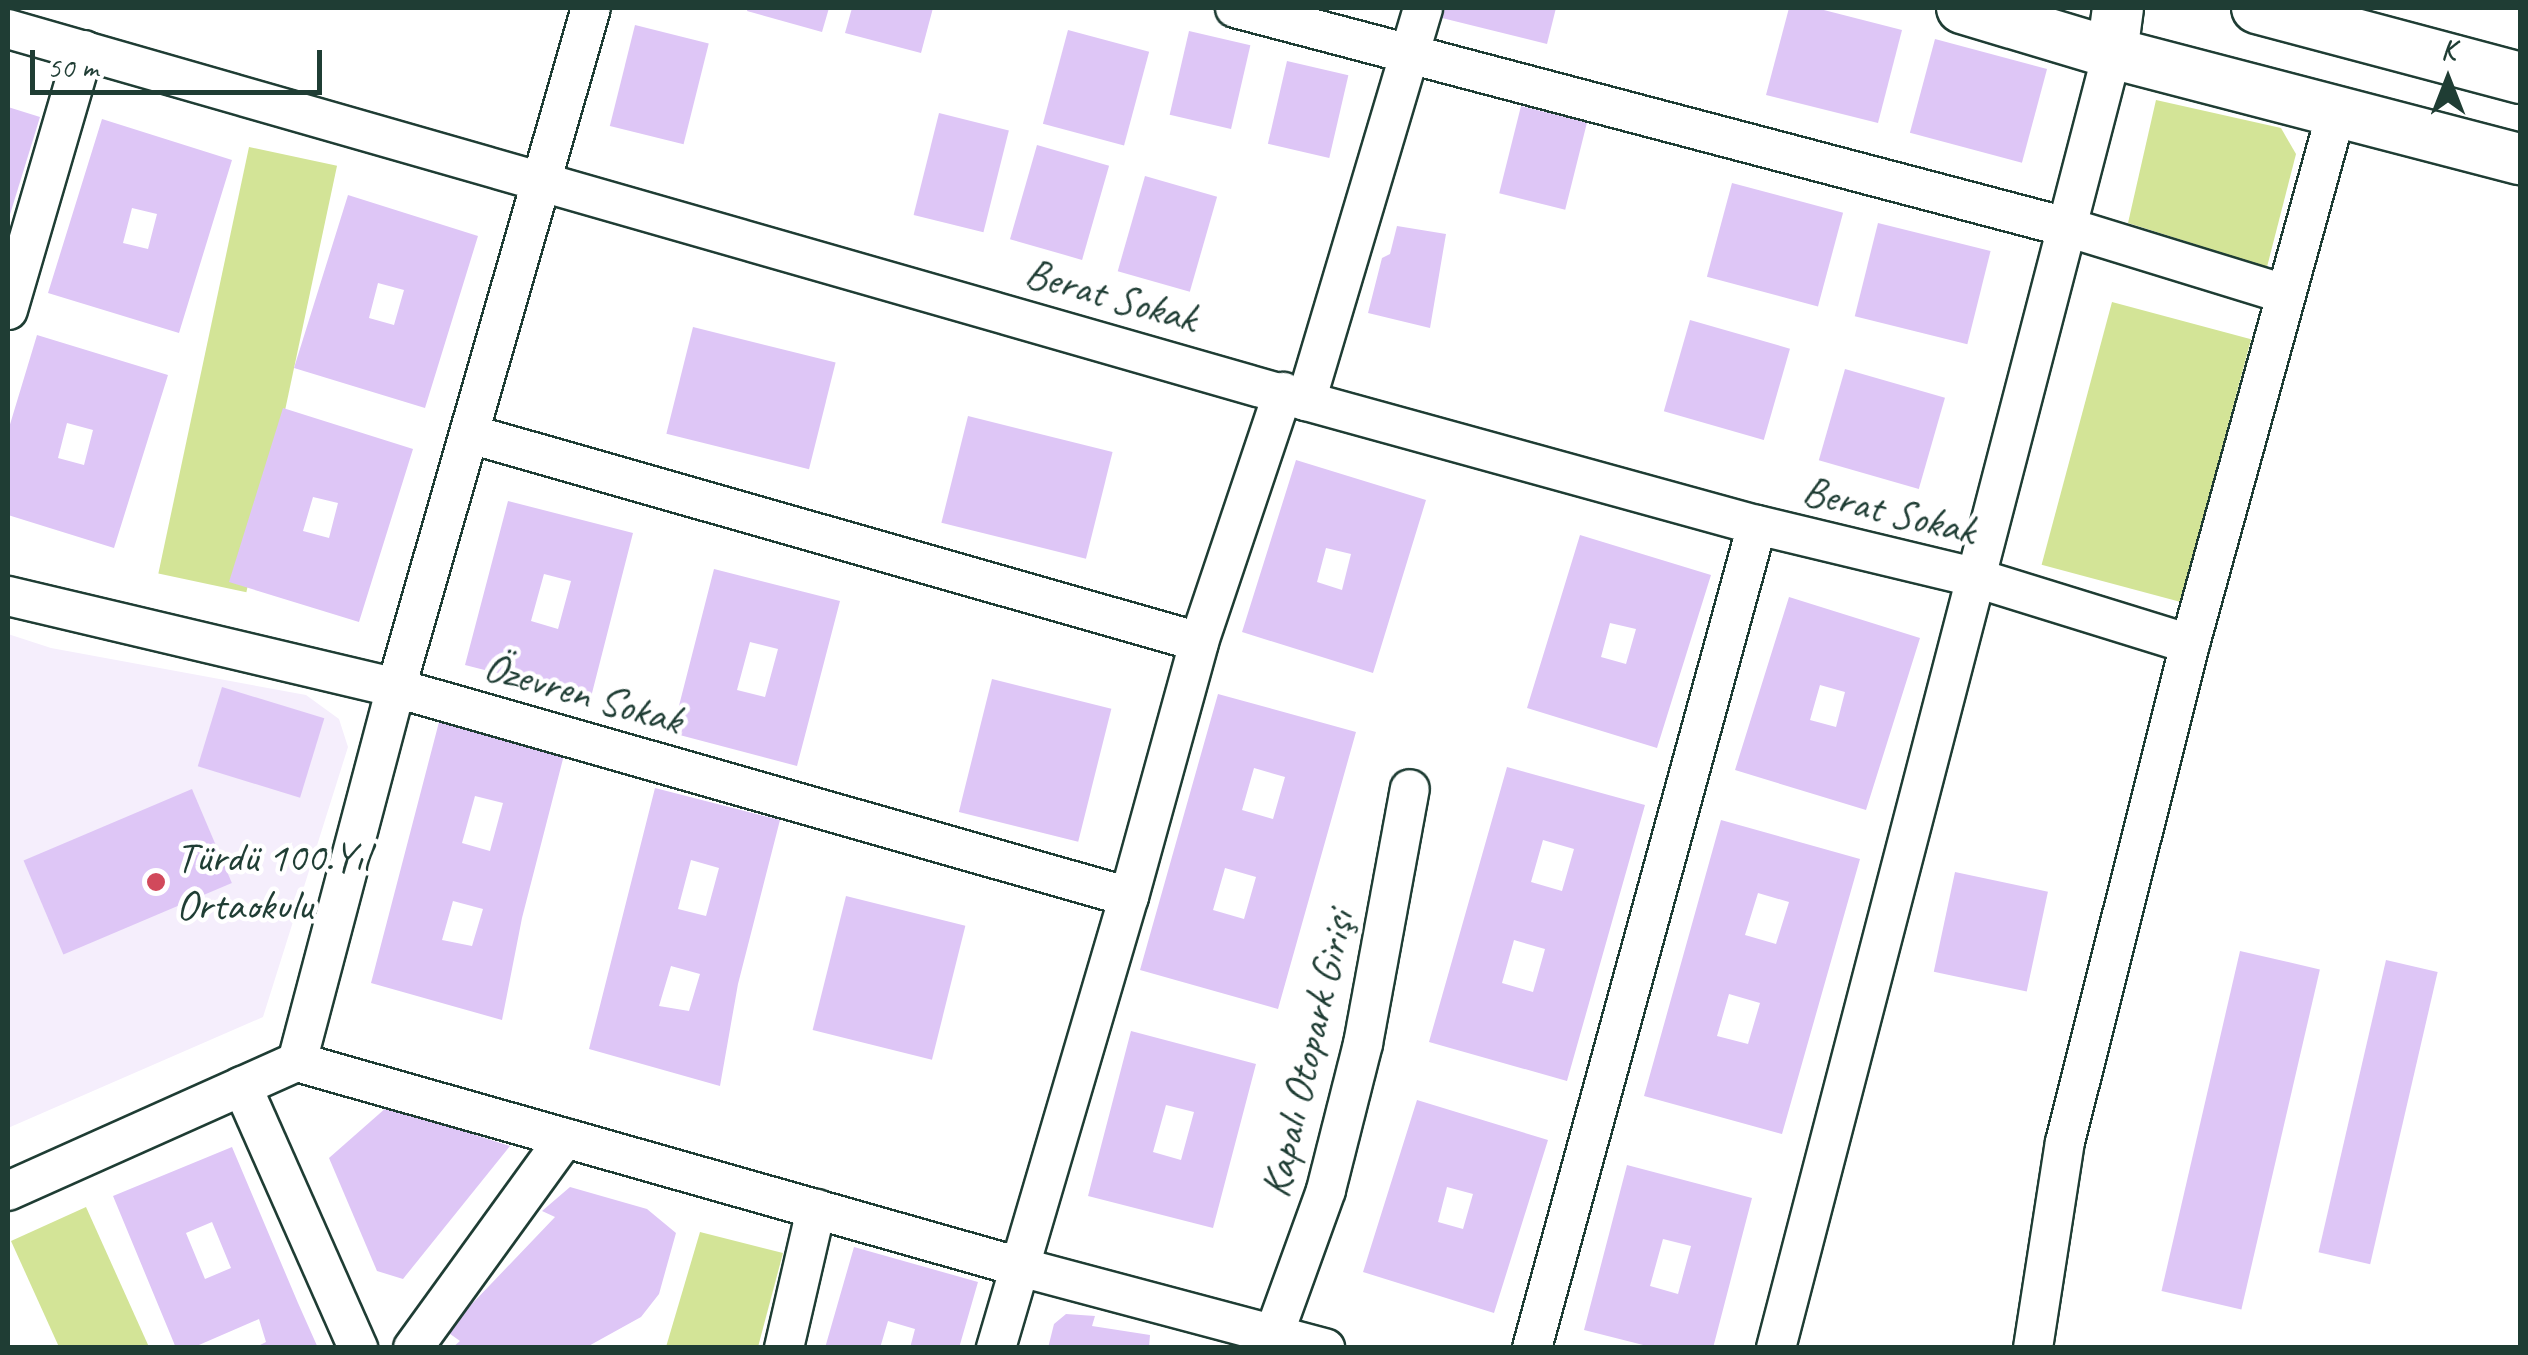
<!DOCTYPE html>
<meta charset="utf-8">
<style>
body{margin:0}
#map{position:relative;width:2528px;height:1355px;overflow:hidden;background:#fff;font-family:Caveat,sans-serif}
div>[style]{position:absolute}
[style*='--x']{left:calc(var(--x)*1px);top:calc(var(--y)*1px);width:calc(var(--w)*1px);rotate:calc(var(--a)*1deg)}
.built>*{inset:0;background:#f5eefc}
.green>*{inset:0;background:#d3e497;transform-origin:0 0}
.building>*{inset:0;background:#dec6f6;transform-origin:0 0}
.roads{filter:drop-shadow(2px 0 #1f3d34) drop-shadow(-2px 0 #1f3d34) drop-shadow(0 2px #1f3d34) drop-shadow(0 -2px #1f3d34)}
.minor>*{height:38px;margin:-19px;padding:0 19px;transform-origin:19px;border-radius:19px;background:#fff}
.major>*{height:50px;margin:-25px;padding:0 25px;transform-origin:25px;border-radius:25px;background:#fff}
.dots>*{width:28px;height:28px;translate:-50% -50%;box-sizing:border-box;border:5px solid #fff;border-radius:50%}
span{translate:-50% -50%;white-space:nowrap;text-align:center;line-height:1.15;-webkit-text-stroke:9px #fff;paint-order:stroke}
.street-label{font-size:42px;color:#1f3d34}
.poi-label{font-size:42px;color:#1f3d34}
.left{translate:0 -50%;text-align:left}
.frame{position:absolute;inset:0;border:10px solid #1f3d34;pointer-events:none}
.north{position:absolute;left:2398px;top:30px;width:100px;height:100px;-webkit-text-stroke:8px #fff;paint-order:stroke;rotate:0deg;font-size:28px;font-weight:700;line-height:40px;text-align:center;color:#1f3d34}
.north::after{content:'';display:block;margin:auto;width:35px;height:45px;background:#1f3d34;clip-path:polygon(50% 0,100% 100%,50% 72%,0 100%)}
.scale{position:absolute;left:30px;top:50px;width:292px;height:45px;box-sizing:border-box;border:5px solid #1f3d34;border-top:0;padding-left:12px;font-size:30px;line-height:35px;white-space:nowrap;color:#1f3d34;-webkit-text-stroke:8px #fff;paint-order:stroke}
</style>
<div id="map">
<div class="built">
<i style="clip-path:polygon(8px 634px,51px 648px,306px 695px,339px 719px,348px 747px,263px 1017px,8px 1128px)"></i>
</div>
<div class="green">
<i style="clip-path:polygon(2156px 100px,2281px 128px,2296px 154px,2267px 267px,2128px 223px)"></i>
<i style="left:249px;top:147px;width:90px;height:436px;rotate:12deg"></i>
<i style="left:2112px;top:302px;width:144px;height:272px;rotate:15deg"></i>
<i style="clip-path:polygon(86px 1207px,149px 1347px,59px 1347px,11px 1241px)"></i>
<i style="clip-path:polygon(700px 1232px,783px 1253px,758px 1347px,666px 1347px)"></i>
</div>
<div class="building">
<i style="clip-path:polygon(748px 8px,829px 8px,822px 32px,747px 11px)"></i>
<i style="clip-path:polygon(852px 8px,933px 8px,921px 53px,845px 33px)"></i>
<i style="clip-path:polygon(1445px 8px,1556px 8px,1547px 44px,1442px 18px)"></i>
<i style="clip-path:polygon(1789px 8px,1816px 8px,1902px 30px,1878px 123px,1766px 95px)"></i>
<i style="left:635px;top:25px;width:76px;height:104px;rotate:14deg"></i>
<i style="left:1068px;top:30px;width:84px;height:97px;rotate:15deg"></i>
<i style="left:1189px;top:31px;width:63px;height:86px;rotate:13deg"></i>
<i style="left:1935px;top:39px;width:116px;height:97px;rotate:15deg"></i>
<i style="left:1287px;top:61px;width:63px;height:85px;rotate:13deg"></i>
<i style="left:1521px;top:106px;width:68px;height:90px;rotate:14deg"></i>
<i style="clip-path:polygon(8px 107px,40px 117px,8px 221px)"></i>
<i style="left:939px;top:113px;width:72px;height:105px;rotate:14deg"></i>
<i style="clip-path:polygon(evenodd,102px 119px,232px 160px,179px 333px,48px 293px,102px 119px,132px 208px,157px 214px,148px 249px,123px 243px,132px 208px)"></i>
<i style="left:1037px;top:145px;width:75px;height:98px;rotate:16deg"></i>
<i style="left:1145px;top:176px;width:75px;height:99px;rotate:16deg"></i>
<i style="left:1732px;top:183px;width:115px;height:97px;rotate:15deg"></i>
<i style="clip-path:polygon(evenodd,348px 195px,478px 236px,425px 408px,294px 368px,348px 195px,378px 283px,404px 290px,394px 325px,369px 318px,378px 283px)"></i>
<i style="left:1878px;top:223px;width:116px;height:96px;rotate:14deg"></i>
<i style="clip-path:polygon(1397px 226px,1446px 234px,1430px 328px,1368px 313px,1382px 258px,1390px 254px)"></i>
<i style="left:1690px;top:320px;width:104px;height:95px;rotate:16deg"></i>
<i style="left:693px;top:327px;width:147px;height:110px;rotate:14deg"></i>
<i style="clip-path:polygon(evenodd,37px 335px,168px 375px,114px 548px,8px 515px,8px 431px,37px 335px,67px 423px,93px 430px,84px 465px,58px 458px,67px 423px)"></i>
<i style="left:1845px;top:369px;width:104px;height:95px;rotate:16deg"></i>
<i style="clip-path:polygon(evenodd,283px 408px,413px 449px,359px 622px,229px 582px,283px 408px,313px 497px,338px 503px,329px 538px,303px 531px,313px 497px)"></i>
<i style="left:968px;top:416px;width:149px;height:110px;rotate:14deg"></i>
<i style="clip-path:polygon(evenodd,1296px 460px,1426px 500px,1373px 673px,1242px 632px,1296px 460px,1326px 548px,1351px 554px,1342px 590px,1317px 582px,1326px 548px)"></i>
<i style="clip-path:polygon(evenodd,508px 501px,633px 533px,591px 697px,465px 665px,508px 501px,544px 574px,571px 581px,558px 629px,531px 621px,544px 574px)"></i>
<i style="clip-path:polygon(evenodd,1580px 535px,1711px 575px,1657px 748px,1527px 708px,1580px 535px,1610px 623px,1636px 629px,1626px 664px,1601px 657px,1610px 623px)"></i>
<i style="clip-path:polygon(evenodd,714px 569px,840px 601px,797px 766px,672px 733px,714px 569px,750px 642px,778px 649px,765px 697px,737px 690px,750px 642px)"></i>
<i style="clip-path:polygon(evenodd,1789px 597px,1920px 638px,1866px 810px,1735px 770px,1789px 597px,1820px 685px,1845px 692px,1836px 727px,1810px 720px,1820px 685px)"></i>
<i style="left:992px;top:679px;width:123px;height:137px;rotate:14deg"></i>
<i style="left:222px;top:687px;width:107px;height:83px;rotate:17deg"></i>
<i style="clip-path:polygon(evenodd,1218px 694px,1356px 732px,1278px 1009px,1140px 970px,1218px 694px,1254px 768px,1285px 777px,1273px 819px,1242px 810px,1254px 768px,1218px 694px,1225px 868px,1256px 877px,1244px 919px,1213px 910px,1225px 868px)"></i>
<i style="clip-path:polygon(evenodd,439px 722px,564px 755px,522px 918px,502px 1020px,371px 983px,439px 722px,475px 796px,503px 803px,490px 851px,462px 843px,475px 796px,439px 722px,453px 901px,483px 909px,472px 946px,442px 940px,453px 901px)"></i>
<i style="clip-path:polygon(evenodd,1507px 767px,1645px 805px,1567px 1081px,1429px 1042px,1507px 767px,1543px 840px,1574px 849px,1562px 891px,1531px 882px,1543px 840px,1507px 767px,1514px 940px,1545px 949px,1533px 992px,1502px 983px,1514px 940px)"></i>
<i style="clip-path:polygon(evenodd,655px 788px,780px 820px,738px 984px,720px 1086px,589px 1049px,655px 788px,691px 860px,719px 868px,706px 916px,678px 909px,691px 860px,655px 788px,671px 966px,700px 974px,689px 1011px,659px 1006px,671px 966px)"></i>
<i style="left:192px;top:789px;width:102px;height:183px;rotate:67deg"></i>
<i style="clip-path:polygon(evenodd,1721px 820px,1860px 859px,1782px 1134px,1644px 1096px,1721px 820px,1758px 893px,1789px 902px,1776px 944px,1745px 935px,1758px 893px,1721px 820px,1729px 994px,1760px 1003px,1748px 1044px,1717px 1036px,1729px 994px)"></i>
<i style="left:1955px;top:872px;width:95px;height:102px;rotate:12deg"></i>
<i style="left:846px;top:896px;width:123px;height:138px;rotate:14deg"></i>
<i style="left:2240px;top:951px;width:82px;height:349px;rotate:13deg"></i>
<i style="left:2386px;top:960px;width:53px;height:300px;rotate:13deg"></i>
<i style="clip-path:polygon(evenodd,1131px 1031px,1256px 1064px,1213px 1228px,1088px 1196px,1131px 1031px,1166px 1105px,1194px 1112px,1181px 1160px,1153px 1152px,1166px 1105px)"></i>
<i style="clip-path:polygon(evenodd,1417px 1100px,1548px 1140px,1494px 1313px,1363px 1272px,1417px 1100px,1447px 1187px,1473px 1194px,1463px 1229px,1438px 1222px,1447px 1187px)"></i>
<i style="clip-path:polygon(387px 1107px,510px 1146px,403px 1279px,377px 1271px,329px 1158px)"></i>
<i style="clip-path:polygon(evenodd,232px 1147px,298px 1303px,318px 1348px,254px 1348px,266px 1342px,259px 1319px,192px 1348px,176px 1348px,113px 1196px,232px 1147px,212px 1222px,231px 1268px,205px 1279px,186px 1233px,212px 1222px)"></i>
<i style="clip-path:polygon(evenodd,1627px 1165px,1752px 1198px,1713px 1348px,1655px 1348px,1584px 1330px,1627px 1165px,1663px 1239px,1691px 1246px,1678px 1294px,1650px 1286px,1663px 1239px)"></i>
<i style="clip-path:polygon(570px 1187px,647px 1209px,676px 1233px,659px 1294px,641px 1317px,585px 1348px,452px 1348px,460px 1341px,446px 1331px,555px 1217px,542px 1211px)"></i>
<i style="clip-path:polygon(854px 1247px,978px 1282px,959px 1348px,910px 1348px,915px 1329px,888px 1321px,880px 1348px,825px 1348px)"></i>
<i style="clip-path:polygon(1066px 1314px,1095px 1316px,1092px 1326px,1150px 1335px,1149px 1348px,1048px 1348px,1054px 1324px)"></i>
</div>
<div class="roads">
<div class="minor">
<i style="--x:1235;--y:8;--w:863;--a:14.76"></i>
<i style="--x:2070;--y:228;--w:224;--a:17.1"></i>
<i style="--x:8;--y:29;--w:1350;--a:15.99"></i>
<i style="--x:1306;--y:401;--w:468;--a:15.4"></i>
<i style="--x:1757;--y:525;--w:222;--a:13.5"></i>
<i style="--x:1973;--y:577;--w:227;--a:17.2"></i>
<i style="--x:8;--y:310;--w:271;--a:-73.7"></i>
<i style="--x:1306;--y:401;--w:410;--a:-73.4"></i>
<i style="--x:470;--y:434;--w:758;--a:15.92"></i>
<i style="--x:8;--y:596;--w:399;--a:13.3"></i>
<i style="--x:396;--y:688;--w:762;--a:15.91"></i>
<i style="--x:297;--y:1062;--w:752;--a:15.83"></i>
<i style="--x:1020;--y:1267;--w:316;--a:14.9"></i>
<i style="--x:242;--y:1086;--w:287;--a:66.1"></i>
<i style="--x:8;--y:1191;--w:316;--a:-24.1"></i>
<i style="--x:297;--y:1062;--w:387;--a:-75.2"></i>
<i style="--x:396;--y:688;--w:707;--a:-74"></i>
<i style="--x:1274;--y:1334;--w:153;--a:-70.1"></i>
<i style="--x:1326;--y:1190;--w:151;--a:-75.8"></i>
<i style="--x:1363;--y:1044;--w:259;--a:-79.6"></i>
<i style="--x:413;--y:1348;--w:259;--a:-54.1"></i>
<i style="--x:784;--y:1348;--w:143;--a:-77"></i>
<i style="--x:996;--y:1348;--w:470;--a:-73.6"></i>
<i style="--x:1129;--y:897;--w:264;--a:-74.6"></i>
<i style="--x:1199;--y:642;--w:264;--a:-71.4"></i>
<i style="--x:1532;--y:1348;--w:853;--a:-74.71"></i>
<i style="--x:1776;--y:1348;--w:1338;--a:-75.45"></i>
<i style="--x:2033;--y:1348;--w:208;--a:-81.2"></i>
<i style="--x:2065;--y:1142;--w:513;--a:-75.91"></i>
<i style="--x:2190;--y:644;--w:554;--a:-74.61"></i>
</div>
<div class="major">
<i style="--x:1962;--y:8;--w:157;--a:16.7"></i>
<i style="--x:2112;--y:53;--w:422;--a:14.6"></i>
<i style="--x:2257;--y:8;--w:272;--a:14.9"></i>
<i style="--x:2112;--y:53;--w:45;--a:-82.4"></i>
</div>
</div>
<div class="dots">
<i style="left:156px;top:882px;background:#d1495b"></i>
</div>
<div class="street-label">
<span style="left:1111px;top:296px;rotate:16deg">Berat Sokak</span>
<span style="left:1889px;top:511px;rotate:14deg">Berat Sokak</span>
<span style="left:583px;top:694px;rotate:16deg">Özevren Sokak</span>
<span style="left:1308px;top:1054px;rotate:-77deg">Kapalı Otopark Girişi</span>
</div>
<div class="poi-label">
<span class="left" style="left:176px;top:882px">Türdü 100.Yıl<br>Ortaokulu</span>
</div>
<div class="frame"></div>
<div class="north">K</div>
<div class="scale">50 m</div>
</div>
